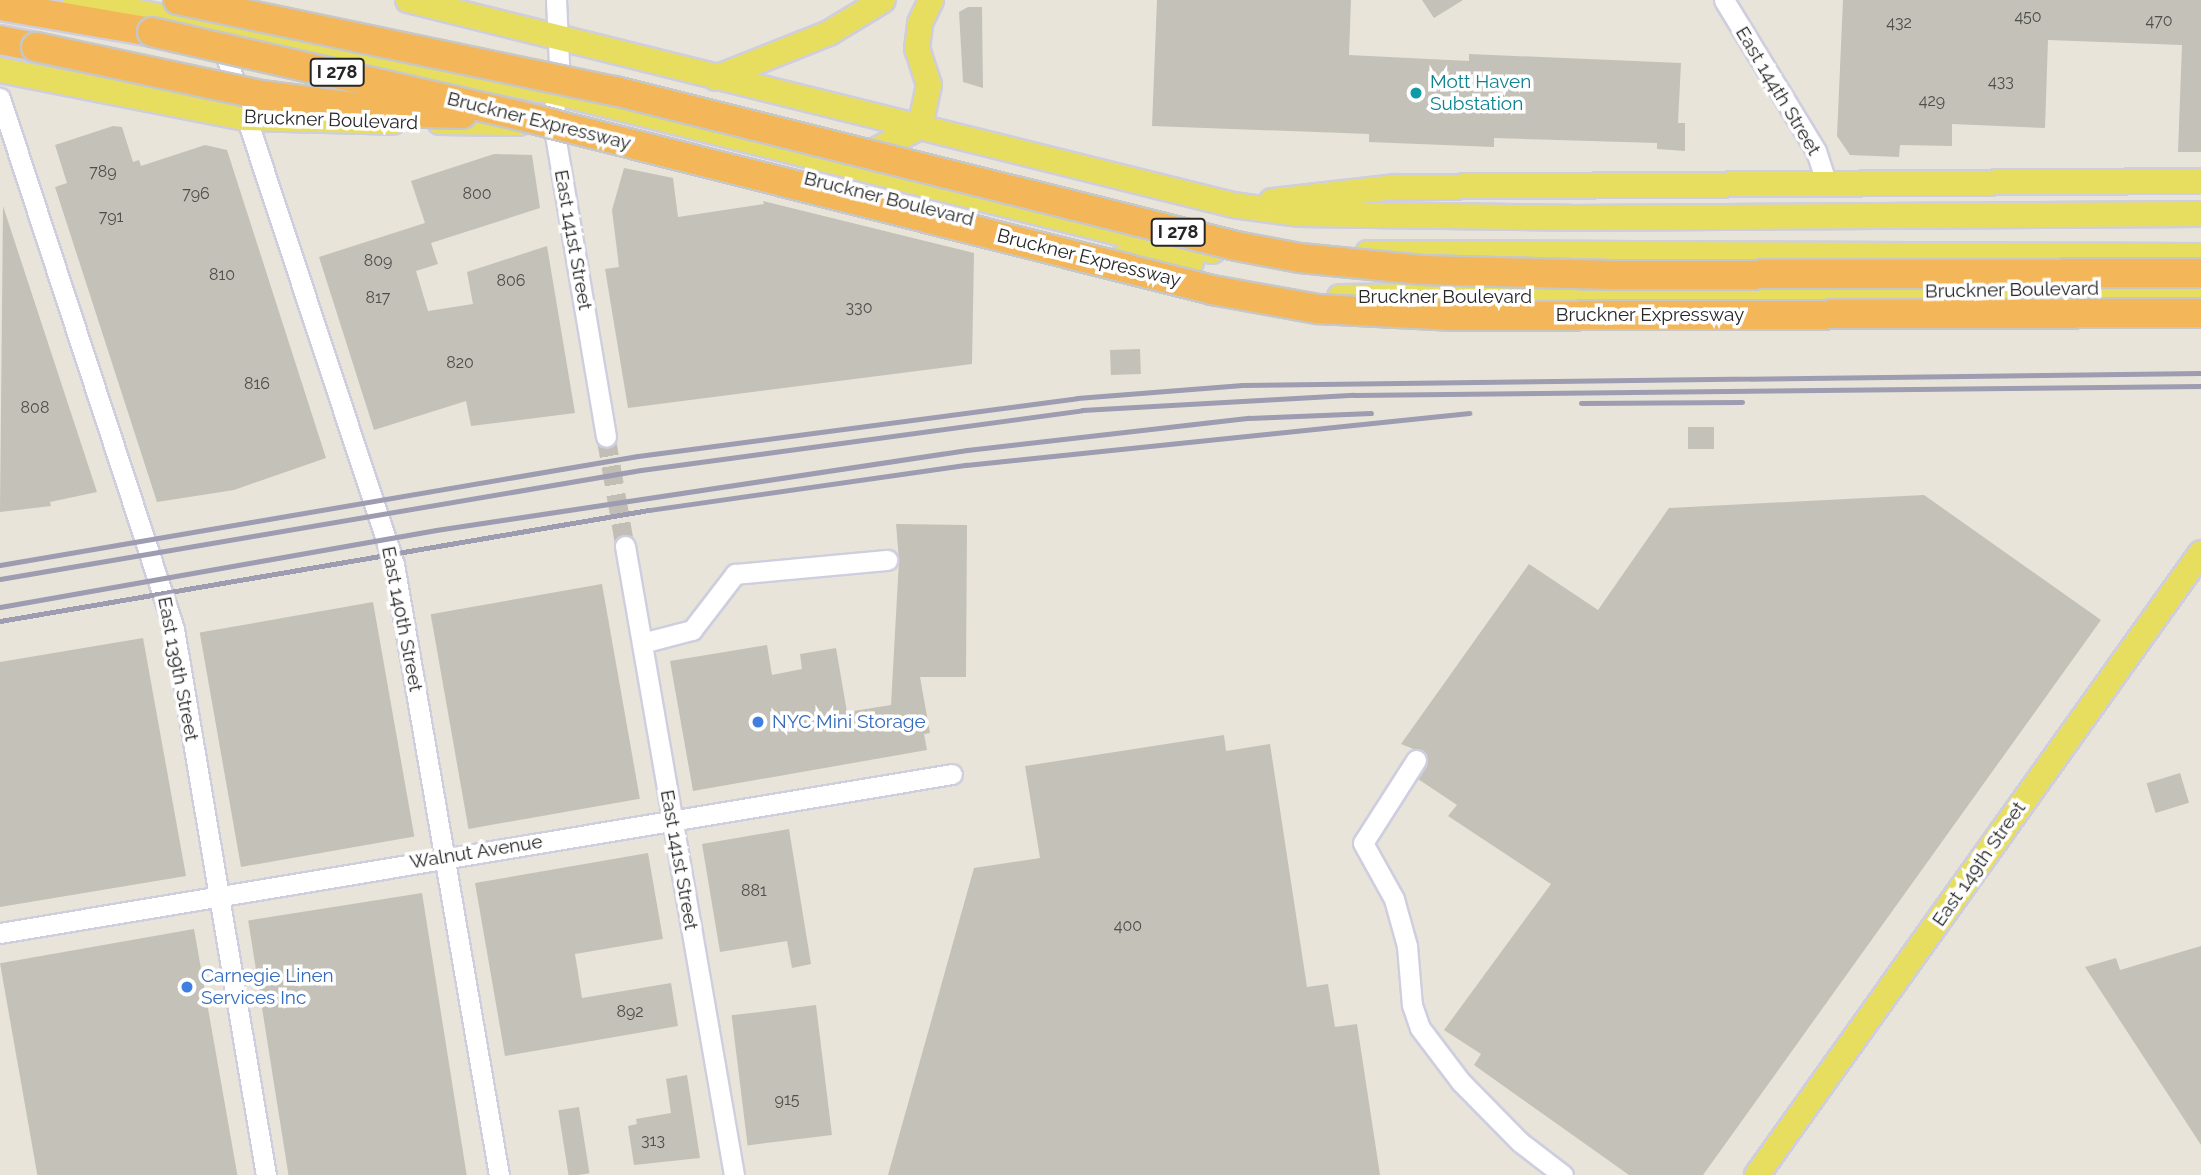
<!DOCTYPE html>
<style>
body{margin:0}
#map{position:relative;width:2201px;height:1175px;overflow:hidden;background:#e9e4d9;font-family:Raleway,sans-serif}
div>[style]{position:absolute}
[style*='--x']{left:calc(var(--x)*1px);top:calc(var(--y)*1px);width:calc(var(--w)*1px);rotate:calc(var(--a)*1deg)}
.building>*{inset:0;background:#c4c1b8;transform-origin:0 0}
.minor-tunnel>*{height:19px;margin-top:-9.5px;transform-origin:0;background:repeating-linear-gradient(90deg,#c2beb5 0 19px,transparent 0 29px)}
.roads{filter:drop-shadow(2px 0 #cecedf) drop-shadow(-2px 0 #cecedf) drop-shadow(0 2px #cecedf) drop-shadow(0 -2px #cecedf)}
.minor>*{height:19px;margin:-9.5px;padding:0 9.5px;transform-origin:9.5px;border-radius:9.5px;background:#fff}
.major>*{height:24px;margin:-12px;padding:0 12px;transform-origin:12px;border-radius:12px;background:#e7de5f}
.highway>*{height:28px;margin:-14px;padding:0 14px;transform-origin:14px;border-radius:14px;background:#f3b659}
.rail>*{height:5px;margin:-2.5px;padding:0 2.5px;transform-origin:2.5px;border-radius:2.5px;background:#9d9cb0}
.bridges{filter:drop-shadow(2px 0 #c7c7c7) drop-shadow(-2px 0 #c7c7c7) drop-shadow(0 2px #c7c7c7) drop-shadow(0 -2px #c7c7c7)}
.highway-bridge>*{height:28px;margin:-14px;padding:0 14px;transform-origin:14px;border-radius:14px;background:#f3b659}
.dots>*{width:19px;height:19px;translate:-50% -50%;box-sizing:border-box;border:4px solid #fff;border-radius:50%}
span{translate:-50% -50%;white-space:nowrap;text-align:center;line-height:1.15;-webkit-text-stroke:7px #fff;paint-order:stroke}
.number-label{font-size:16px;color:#4e4e4b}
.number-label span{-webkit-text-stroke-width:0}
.shield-label span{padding:2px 5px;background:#fff;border:2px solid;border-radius:5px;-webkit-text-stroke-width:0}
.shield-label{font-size:18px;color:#272727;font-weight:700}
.culture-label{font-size:19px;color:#0d838f}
.left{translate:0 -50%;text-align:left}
.street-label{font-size:19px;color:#272727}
.shop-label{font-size:19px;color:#366cbe}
</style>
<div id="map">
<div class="building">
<i style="clip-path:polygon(1157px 0,1351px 0,1349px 55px,1469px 61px,1469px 54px,1681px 63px,1678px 123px,1685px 123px,1685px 151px,1657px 149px,1657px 143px,1494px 138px,1494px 147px,1369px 142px,1369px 134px,1152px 126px)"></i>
<i style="clip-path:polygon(1422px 0,1463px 0,1434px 18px)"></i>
<i style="clip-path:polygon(1843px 0,2201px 0,2201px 152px,2178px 152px,2182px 45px,2048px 40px,2045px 128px,1952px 124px,1952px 146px,1900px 145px,1899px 157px,1850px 155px,1837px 136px)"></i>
<i style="clip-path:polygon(968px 7px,982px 7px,983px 88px,963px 82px,959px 12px)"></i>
<i style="clip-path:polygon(113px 126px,122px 127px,133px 162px,139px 160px,141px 166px,205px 145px,227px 150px,326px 458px,234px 490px,157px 502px,55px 187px,67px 183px,55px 145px)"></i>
<i style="clip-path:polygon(494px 154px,532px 155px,540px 208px,431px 243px,438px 264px,416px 271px,428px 311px,473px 304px,467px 272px,547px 246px,575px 413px,471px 426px,466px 401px,374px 430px,319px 257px,425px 223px,411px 181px)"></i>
<i style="clip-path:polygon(624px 168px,673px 178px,678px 217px,764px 204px,763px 201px,974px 253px,972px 364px,628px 408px,605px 269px,619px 267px,612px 210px)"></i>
<i style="clip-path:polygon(3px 206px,97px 492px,50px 502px,51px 506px,0 512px)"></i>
<i style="left:1140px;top:349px;width:25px;height:30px;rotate:88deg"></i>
<i style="left:1688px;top:427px;width:26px;height:22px"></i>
<i style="clip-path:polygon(1924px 495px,2101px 620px,1703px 1175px,1629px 1175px,1474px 1065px,1481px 1054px,1444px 1030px,1551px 884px,1448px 816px,1457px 805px,1418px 779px,1427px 766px,1426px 754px,1401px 744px,1529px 564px,1598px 610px,1669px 508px)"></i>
<i style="clip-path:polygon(896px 524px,967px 525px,966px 677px,920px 677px,930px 733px,924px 734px,927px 750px,693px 791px,670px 661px,767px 645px,772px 675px,802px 669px,800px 654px,836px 648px,847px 712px,891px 705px,899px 560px)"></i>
<i style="left:602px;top:584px;width:218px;height:174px;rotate:80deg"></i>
<i style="left:373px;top:602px;width:238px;height:176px;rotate:80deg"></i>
<i style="clip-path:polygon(143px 638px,186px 876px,0 907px,0 662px)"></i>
<i style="clip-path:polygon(1224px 735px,1226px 751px,1270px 744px,1307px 987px,1328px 984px,1335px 1027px,1357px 1024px,1380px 1175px,888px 1175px,974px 868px,1040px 858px,1025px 766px)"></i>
<i style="left:2180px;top:773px;width:31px;height:35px;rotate:73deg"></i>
<i style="clip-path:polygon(789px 829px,811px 964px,792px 968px,787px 941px,720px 952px,702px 844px)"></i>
<i style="clip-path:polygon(648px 853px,663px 939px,575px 954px,582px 998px,671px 983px,678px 1026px,505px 1056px,475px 883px)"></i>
<i style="left:422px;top:893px;width:286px;height:176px;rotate:81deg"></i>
<i style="left:194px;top:929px;width:250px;height:197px;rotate:80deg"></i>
<i style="clip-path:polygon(2201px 946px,2201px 1145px,2085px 967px,2116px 958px,2120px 970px)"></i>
<i style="left:816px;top:1005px;width:131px;height:85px;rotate:83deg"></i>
<i style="clip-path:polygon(687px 1075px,700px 1158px,634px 1165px,628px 1126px,637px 1124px,636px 1119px,671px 1113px,666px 1079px)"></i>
<i style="left:579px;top:1107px;width:67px;height:21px;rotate:81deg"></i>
</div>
<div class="minor-tunnel">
<i style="--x:606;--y:437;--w:111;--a:80.1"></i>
</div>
<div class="roads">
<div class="minor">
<i style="--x:556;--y:0;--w:64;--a:87.3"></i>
<i style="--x:559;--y:64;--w:59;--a:95.8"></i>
<i style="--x:553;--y:123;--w:318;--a:80.4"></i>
<i style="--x:1724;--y:0;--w:177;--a:58.6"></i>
<i style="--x:1816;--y:151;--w:35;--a:72"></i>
<i style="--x:221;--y:41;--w:551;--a:71.7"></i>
<i style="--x:394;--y:564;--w:620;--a:80.25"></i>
<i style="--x:0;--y:98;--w:559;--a:71.86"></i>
<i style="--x:174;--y:629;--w:554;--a:80.44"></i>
<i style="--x:625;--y:546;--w:638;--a:80.17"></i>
<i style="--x:642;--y:643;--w:52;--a:-14.6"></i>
<i style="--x:692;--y:630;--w:71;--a:-52.5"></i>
<i style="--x:735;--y:574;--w:153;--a:-5.3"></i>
<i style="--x:1416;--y:760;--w:98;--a:122.6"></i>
<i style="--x:1363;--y:843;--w:64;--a:61"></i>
<i style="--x:1394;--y:899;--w:49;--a:74.5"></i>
<i style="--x:1407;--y:946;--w:59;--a:85.2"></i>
<i style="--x:1412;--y:1005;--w:24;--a:71"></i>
<i style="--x:1420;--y:1028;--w:68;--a:52.8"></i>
<i style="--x:1461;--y:1082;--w:84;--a:45.5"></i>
<i style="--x:1520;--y:1142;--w:54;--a:37.5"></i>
<i style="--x:0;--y:933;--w:965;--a:-9.48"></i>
</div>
<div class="major">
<i style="--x:75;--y:0;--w:492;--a:10.9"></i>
<i style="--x:558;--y:93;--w:619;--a:14.01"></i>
<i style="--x:1159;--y:243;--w:54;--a:8.6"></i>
<i style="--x:408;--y:0;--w:850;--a:13.95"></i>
<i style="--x:1233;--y:205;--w:67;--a:7.8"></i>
<i style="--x:1299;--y:214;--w:271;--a:0.8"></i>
<i style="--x:1570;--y:218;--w:631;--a:-0.36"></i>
<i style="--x:0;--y:70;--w:250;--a:11.1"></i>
<i style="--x:245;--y:118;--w:148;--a:1.5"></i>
<i style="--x:716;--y:78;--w:122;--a:-21.7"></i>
<i style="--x:829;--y:33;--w:63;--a:-31.4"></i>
<i style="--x:440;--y:122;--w:79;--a:0.7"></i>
<i style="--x:859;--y:159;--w:69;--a:-27.7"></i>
<i style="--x:920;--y:127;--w:43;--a:-77.9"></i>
<i style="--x:929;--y:85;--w:38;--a:-108"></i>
<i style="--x:917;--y:49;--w:26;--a:-83"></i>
<i style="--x:920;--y:23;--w:25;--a:-64"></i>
<i style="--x:1272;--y:201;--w:124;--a:-6.5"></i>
<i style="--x:1395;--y:187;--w:806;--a:-0.43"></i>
<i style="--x:1368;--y:253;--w:833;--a:0.21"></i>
<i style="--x:1122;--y:258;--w:69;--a:4.1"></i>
<i style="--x:1340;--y:297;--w:861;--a:-0.6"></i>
<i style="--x:1757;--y:1175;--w:764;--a:-54.48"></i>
</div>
<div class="highway">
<i style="--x:0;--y:6;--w:154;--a:9.7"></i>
<i style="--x:0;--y:40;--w:37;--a:11"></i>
</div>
</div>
<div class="rail">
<i style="--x:1581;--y:403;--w:161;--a:-0.4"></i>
<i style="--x:0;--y:565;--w:647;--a:-9.7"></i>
<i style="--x:638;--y:456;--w:443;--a:-7.5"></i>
<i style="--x:1077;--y:398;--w:166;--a:-4.5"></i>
<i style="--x:1242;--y:385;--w:959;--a:-0.72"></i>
<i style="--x:0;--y:579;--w:650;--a:-9.65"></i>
<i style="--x:641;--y:470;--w:445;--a:-7.7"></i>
<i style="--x:1082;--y:410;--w:272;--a:-3.2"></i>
<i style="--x:1354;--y:395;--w:847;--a:-0.61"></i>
<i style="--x:0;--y:607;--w:443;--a:-10"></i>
<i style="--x:436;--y:530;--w:537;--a:-8.57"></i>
<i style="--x:967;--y:450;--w:284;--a:-6.5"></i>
<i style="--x:1249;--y:418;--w:122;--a:-2.3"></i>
<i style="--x:0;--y:621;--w:658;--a:-9.71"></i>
<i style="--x:649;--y:510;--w:320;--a:-8.1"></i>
<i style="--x:966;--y:465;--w:506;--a:-5.9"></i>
</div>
<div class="bridges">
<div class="highway-bridge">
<i style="--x:178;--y:0;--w:446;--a:11.8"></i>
<i style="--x:615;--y:91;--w:640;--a:14.01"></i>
<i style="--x:1236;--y:246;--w:65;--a:10.6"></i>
<i style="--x:1300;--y:258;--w:123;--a:5.6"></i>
<i style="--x:1422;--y:270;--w:189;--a:1.5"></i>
<i style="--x:1611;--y:275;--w:590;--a:-0.19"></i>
<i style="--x:152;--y:32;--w:378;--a:12.8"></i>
<i style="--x:521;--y:116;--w:713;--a:14.13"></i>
<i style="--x:1212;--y:290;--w:108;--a:10.2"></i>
<i style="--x:1318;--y:309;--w:138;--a:2.9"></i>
<i style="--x:1456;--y:316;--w:745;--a:-0.23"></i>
<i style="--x:36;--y:47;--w:230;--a:12"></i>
<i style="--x:261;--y:95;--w:133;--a:7.3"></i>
<i style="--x:393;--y:112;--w:69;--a:1.7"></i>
</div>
</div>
<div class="dots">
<i style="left:1416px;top:93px;background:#0f9aa8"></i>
<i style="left:758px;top:722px;background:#3f7fe0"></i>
<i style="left:187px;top:987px;background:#3f7fe0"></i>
</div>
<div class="number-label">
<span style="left:2028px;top:17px">450</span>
<span style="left:2159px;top:21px">470</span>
<span style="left:1899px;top:23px">432</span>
<span style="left:2001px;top:82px">433</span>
<span style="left:1932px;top:101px">429</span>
<span style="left:103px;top:172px">789</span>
<span style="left:196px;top:194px">796</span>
<span style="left:477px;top:194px">800</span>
<span style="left:111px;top:217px">791</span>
<span style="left:378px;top:261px">809</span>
<span style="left:222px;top:275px">810</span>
<span style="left:511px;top:281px">806</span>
<span style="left:378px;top:298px">817</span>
<span style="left:859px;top:308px">330</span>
<span style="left:460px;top:363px">820</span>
<span style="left:257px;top:384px">816</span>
<span style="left:35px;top:408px">808</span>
<span style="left:754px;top:891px">881</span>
<span style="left:1128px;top:926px">400</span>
<span style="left:630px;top:1012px">892</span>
<span style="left:787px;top:1100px">915</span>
<span style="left:653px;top:1141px">313</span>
</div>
<div class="shield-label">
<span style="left:337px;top:72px">I 278</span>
<span style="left:1178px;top:232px">I 278</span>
</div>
<div class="culture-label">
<span class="left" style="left:1430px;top:93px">Mott Haven<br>Substation</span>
</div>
<div class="street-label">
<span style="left:1778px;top:91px;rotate:59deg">East 144th Street</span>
<span style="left:331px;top:120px;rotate:2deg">Bruckner Boulevard</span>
<span style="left:539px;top:121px;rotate:14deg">Bruckner Expressway</span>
<span style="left:889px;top:199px;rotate:14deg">Bruckner Boulevard</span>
<span style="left:573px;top:240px;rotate:80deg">East 141st Street</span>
<span style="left:1089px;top:258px;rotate:14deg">Bruckner Expressway</span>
<span style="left:2012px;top:290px;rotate:-1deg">Bruckner Boulevard</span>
<span style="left:1445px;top:297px">Bruckner Boulevard</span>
<span style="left:1650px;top:315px">Bruckner Expressway</span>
<span style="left:402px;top:619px;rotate:79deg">East 140th Street</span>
<span style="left:178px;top:669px;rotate:79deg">East 139th Street</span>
<span style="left:476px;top:852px;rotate:-9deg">Walnut Avenue</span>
<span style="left:679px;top:860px;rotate:80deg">East 141st Street</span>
<span style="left:1979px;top:864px;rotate:-55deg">East 149th Street</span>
</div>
<div class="shop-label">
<span class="left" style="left:772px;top:722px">NYC Mini Storage</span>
<span class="left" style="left:201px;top:987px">Carnegie Linen<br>Services Inc</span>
</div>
</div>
